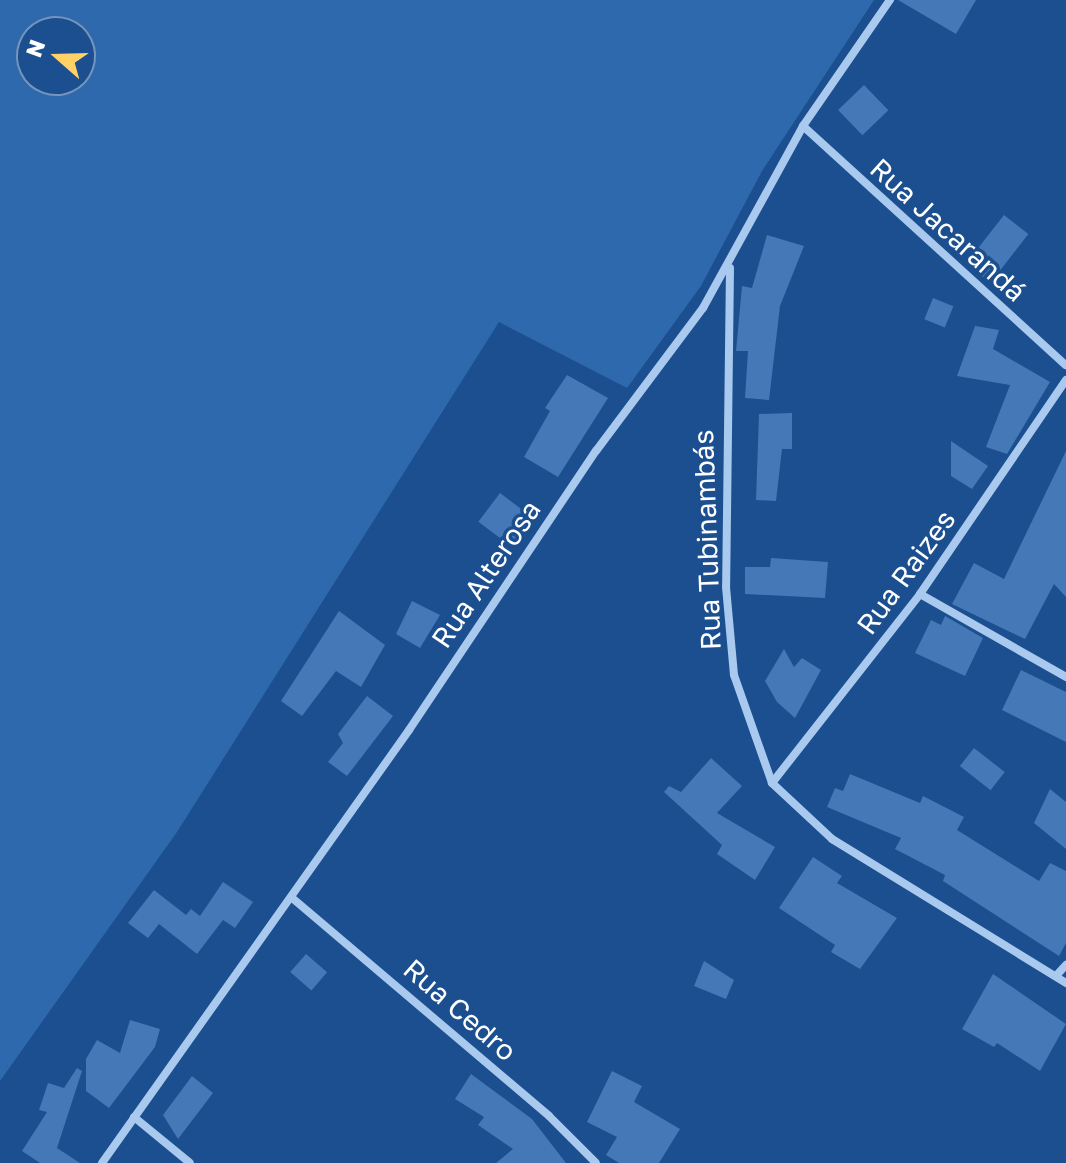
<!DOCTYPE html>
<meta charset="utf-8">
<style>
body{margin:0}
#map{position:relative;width:1066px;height:1163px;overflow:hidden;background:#1b4f8f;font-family:"Golos Text",sans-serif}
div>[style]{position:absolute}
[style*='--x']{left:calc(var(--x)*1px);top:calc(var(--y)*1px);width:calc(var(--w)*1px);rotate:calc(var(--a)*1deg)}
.green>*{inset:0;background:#2e69ad}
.building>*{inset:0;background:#4478b7;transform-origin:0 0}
.street>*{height:8px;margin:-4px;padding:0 4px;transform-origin:4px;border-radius:4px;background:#a9c9ee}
span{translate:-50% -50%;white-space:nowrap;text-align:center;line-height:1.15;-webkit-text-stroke:7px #1b4f8f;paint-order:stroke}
.street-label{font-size:28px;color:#fff}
.north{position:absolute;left:16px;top:16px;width:80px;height:80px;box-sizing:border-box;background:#1b4f8f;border:2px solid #7695bc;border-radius:50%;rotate:290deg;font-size:22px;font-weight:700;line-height:32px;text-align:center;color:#fff}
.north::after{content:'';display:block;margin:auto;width:28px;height:36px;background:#ffd166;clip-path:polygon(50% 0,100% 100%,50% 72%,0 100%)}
</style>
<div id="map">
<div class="green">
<i style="clip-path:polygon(evenodd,0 0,874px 0,762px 171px,701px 286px,627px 388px,499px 322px,177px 832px,0 1081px,0 0,80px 32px,80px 80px,32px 80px,32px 32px,80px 32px)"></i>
</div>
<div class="building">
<i style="clip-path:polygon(898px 0,976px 0,956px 34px)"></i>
<i style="left:864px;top:85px;width:35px;height:36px;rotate:46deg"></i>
<i style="left:1004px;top:215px;width:31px;height:62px;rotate:38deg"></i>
<i style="clip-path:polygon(767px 235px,804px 246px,780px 306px,769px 400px,745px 398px,748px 351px,736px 351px,742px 286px,752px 288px)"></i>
<i style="left:933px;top:298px;width:22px;height:23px;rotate:22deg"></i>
<i style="clip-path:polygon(975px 326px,999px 330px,993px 349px,1050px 382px,1007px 454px,986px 447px,1010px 385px,957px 376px)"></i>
<i style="clip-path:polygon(567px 375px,608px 398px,558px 477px,524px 457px,550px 411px,545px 408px)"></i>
<i style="clip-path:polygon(792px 413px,792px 449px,782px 449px,776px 501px,756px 500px,759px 414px)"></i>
<i style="clip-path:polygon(951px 441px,988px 466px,972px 489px,951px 476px)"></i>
<i style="clip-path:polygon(1066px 451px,1066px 597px,1054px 584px,1025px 639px,952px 604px,974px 563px,1004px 579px)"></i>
<i style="left:500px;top:493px;width:44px;height:36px;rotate:37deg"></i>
<i style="clip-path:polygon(771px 558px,828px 562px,825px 598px,745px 594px,745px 567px,770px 567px)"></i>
<i style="clip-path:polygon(412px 601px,440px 615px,420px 648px,396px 634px)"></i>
<i style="clip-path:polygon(339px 611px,385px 645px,361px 687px,336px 671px,302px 716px,281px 701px)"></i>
<i style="clip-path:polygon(945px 616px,983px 638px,965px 676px,915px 653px,931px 620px,941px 625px)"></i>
<i style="clip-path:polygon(784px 649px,794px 667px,802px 658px,821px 670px,795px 718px,777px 702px,765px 681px)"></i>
<i style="clip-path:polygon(1021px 670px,1066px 692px,1066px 742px,1002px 710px)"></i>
<i style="clip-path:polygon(367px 696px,393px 716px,347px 776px,328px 762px,343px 743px,338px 734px)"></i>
<i style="left:974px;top:748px;width:39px;height:23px;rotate:38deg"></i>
<i style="clip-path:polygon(711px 758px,742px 786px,717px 813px,775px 847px,755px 880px,717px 854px,722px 845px,664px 792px,669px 786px,681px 792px)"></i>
<i style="clip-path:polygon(850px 774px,920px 803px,923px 796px,964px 817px,957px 830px,1039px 881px,1050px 863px,1066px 871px,1066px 943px,1059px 956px,943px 881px,945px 875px,895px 849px,901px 838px,827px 807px,835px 788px,843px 791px)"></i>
<i style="clip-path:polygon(1050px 789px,1066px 802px,1066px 849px,1034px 823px)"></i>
<i style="clip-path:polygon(813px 857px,842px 876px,837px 883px,897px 918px,860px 969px,831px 952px,835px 945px,779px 908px)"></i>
<i style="clip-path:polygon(223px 882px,253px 902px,235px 928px,223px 920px,197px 954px,159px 924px,148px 938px,128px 923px,154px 890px,186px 915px,191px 909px,200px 916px)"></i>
<i style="left:306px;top:954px;width:28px;height:24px;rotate:41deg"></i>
<i style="clip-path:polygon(704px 961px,734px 980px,726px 999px,694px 986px)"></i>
<i style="clip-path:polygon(993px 974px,1066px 1024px,1040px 1071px,997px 1043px,994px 1047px,962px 1029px)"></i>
<i style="clip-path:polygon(130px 1020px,160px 1029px,155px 1047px,109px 1108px,86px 1091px,86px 1059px,97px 1040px,120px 1053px)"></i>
<i style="clip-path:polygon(77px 1068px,82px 1071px,57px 1148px,80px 1163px,40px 1163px,22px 1151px,47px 1112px,39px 1110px,48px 1083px,64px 1088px)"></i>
<i style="clip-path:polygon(612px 1071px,642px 1086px,634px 1102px,680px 1129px,659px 1163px,619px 1163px,606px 1155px,617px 1137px,587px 1122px)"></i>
<i style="clip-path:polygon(471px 1074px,532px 1119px,566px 1163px,496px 1163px,513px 1149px,478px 1125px,484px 1117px,455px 1099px)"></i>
<i style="clip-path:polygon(192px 1076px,213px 1093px,178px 1139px,163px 1115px)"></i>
</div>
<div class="street">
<i style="--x:803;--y:126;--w:355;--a:42.3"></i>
<i style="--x:730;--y:268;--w:319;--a:90.7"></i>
<i style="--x:726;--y:587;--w:88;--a:84.8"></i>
<i style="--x:734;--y:675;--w:114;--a:70.6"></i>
<i style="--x:772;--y:783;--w:82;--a:43"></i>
<i style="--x:832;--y:839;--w:275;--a:31.6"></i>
<i style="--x:920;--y:594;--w:168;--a:29.6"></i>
<i style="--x:772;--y:783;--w:240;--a:-51.9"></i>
<i style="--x:920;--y:594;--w:259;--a:-55.7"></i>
<i style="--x:291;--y:897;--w:338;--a:40.3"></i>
<i style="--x:549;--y:1116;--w:66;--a:45"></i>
<i style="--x:1056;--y:976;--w:15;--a:-48"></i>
<i style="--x:134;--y:1117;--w:72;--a:39.4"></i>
<i style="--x:102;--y:1163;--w:531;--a:-54.66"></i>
<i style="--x:409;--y:730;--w:336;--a:-56.2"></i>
<i style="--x:596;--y:451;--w:179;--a:-53.2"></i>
<i style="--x:703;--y:308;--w:208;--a:-61.2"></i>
<i style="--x:803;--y:126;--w:153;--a:-55.4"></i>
</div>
<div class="street-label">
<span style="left:948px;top:230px;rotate:42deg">Rua Jacarandá</span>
<span style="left:707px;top:540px;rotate:-92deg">Rua Tubinambás</span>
<span style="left:906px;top:572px;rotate:-54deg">Rua Raizes</span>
<span style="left:486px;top:574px;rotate:-56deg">Rua Alterosa</span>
<span style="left:460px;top:1010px;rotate:41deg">Rua Cedro</span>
</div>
<div class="north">N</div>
</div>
